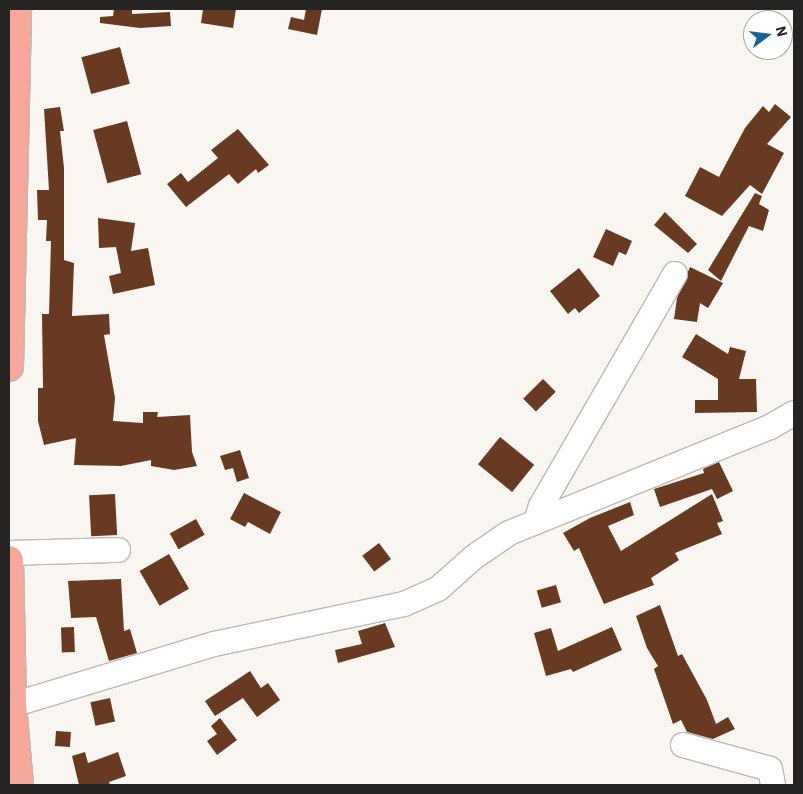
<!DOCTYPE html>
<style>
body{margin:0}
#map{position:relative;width:803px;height:794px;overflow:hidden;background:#f9f6f1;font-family:"IBM Plex Sans",sans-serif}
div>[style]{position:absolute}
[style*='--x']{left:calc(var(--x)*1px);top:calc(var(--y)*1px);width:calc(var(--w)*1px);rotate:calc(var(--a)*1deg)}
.building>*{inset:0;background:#683a22;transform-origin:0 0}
.roads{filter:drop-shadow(1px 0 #bdb9b5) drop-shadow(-1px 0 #bdb9b5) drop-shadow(0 1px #bdb9b5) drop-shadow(0 -1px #bdb9b5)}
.minor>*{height:24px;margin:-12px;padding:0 12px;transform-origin:12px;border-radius:12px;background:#fff}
.major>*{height:28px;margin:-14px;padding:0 14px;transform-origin:14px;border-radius:14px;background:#f5a79b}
span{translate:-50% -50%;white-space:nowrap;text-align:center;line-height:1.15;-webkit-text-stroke:5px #fff;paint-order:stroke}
.frame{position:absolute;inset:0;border:10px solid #252422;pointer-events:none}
.north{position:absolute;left:743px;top:10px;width:50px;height:50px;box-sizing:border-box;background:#fff;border:1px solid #a8a7a7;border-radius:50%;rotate:75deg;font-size:14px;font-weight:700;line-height:20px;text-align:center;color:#252422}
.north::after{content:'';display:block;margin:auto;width:18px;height:22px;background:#176598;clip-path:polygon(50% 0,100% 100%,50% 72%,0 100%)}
</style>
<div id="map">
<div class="building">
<i style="clip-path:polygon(114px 9px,132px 9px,132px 14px,170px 12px,171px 26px,140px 28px,100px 23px,100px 17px,113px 16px)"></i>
<i style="clip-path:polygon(203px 9px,236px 9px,233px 28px,201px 23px)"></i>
<i style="clip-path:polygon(306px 9px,322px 9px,317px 35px,288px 29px,291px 17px,304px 20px)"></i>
<i style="left:120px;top:47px;width:38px;height:40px;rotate:75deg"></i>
<i style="clip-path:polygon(775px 104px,791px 117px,767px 144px,784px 153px,762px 194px,750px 185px,722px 216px,685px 196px,700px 167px,719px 177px,745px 128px,763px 106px,769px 112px)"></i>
<i style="clip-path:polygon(60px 107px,64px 131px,60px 131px,64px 168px,64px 260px,74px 263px,72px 316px,109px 314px,110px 334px,104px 335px,115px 398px,113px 421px,143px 423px,143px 412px,158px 412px,157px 417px,190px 415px,192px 452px,197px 466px,174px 470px,151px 466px,151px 460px,121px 466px,74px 465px,76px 438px,44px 445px,38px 421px,38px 388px,43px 388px,42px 314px,49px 314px,51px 241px,46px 241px,47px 220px,38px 220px,37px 190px,49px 190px,44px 109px)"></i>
<i style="left:127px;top:121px;width:55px;height:35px;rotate:75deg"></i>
<i style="clip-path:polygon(238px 129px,269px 165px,258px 173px,256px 169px,238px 184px,229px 174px,186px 207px,167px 184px,181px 173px,188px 182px,218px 158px,211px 150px)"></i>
<i style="clip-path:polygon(755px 193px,762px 196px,759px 204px,769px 210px,763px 231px,749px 226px,721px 281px,708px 270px)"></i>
<i style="clip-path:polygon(665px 212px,697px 244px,688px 253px,654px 225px)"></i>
<i style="clip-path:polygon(98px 218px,135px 223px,131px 251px,148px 248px,155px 285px,113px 294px,109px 276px,121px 273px,116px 247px,99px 248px)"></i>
<i style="clip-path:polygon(606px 229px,632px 241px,626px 255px,619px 252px,613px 266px,593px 257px)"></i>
<i style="clip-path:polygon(690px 267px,723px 283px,708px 308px,700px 303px,697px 322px,674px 319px,677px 298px)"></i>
<i style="clip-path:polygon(579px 268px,600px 296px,579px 313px,575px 308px,568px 314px,550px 291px)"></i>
<i style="clip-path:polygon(696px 334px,728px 354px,730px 347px,746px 351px,739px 379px,756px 379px,757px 412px,695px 413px,695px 400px,718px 400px,718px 379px,682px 357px)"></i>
<i style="left:543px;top:379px;width:18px;height:28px;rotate:45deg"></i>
<i style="left:500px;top:437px;width:44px;height:35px;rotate:39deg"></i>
<i style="clip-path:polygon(240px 450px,249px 478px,237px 482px,233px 468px,225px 470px,220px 456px)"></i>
<i style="clip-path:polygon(719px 462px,733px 491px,717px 499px,712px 489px,660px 507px,654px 489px,704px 473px,703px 469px)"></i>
<i style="clip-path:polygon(244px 493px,281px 512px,270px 534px,248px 522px,245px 527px,230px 519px)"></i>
<i style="left:115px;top:494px;width:41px;height:26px;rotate:87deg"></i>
<i style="clip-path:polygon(712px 494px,723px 521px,717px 523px,722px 534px,675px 553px,679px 560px,651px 578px,654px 585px,604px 604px,579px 548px,574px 551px,563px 533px,590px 518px,630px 502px,634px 515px,608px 526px,621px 551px)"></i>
<i style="left:196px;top:519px;width:18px;height:30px;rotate:61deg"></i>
<i style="left:379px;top:543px;width:20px;height:21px;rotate:53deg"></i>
<i style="left:169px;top:554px;width:40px;height:34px;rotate:60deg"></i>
<i style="clip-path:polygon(121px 579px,124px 631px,130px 629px,137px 653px,109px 661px,96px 617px,71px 618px,68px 581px)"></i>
<i style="left:556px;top:585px;width:18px;height:20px;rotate:74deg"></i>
<i style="clip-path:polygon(660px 605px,678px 656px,682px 654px,707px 700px,716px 724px,728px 717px,735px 729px,713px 739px,687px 732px,681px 720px,673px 724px,654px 669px,658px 666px,647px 648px,636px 616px)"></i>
<i style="clip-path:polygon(385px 623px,395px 647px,338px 663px,335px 650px,362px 644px,358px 631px)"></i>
<i style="left:74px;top:627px;width:25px;height:13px;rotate:88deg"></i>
<i style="clip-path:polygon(612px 627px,622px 650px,573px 672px,571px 669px,546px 676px,534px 633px,551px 628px,558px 651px)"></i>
<i style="clip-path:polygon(250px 671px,261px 688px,268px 683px,280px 700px,257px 717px,243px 698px,215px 716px,205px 701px)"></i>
<i style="left:110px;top:698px;width:24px;height:20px;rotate:78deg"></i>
<i style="clip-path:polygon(220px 718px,237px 740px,217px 755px,207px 741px,217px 734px,211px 726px)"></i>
<i style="left:56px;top:731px;width:15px;height:15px;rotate:4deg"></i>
<i style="clip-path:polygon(85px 752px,88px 763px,118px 752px,126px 776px,109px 782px,110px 785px,79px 785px,72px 756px)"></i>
</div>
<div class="roads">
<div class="minor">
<i style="--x:536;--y:522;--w:17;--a:-73"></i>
<i style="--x:541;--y:506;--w:268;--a:-60"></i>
<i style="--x:9;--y:553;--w:109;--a:-1.6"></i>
<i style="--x:12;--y:705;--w:211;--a:-16.8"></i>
<i style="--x:214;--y:644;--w:194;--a:-11.9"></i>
<i style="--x:404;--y:604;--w:37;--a:-24"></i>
<i style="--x:438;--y:589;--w:48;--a:-41.6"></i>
<i style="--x:474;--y:557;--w:42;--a:-34.4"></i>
<i style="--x:509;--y:533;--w:282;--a:-22.1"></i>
<i style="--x:770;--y:427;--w:28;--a:-30"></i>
<i style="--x:683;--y:745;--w:90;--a:15.4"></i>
<i style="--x:770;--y:769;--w:16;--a:79"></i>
</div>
<div class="major">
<i style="--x:9;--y:367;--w:358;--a:-88.7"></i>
<i style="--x:9;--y:560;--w:145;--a:88.8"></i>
<i style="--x:12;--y:705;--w:80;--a:85"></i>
</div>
</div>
<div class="frame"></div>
<div class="north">N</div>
</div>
